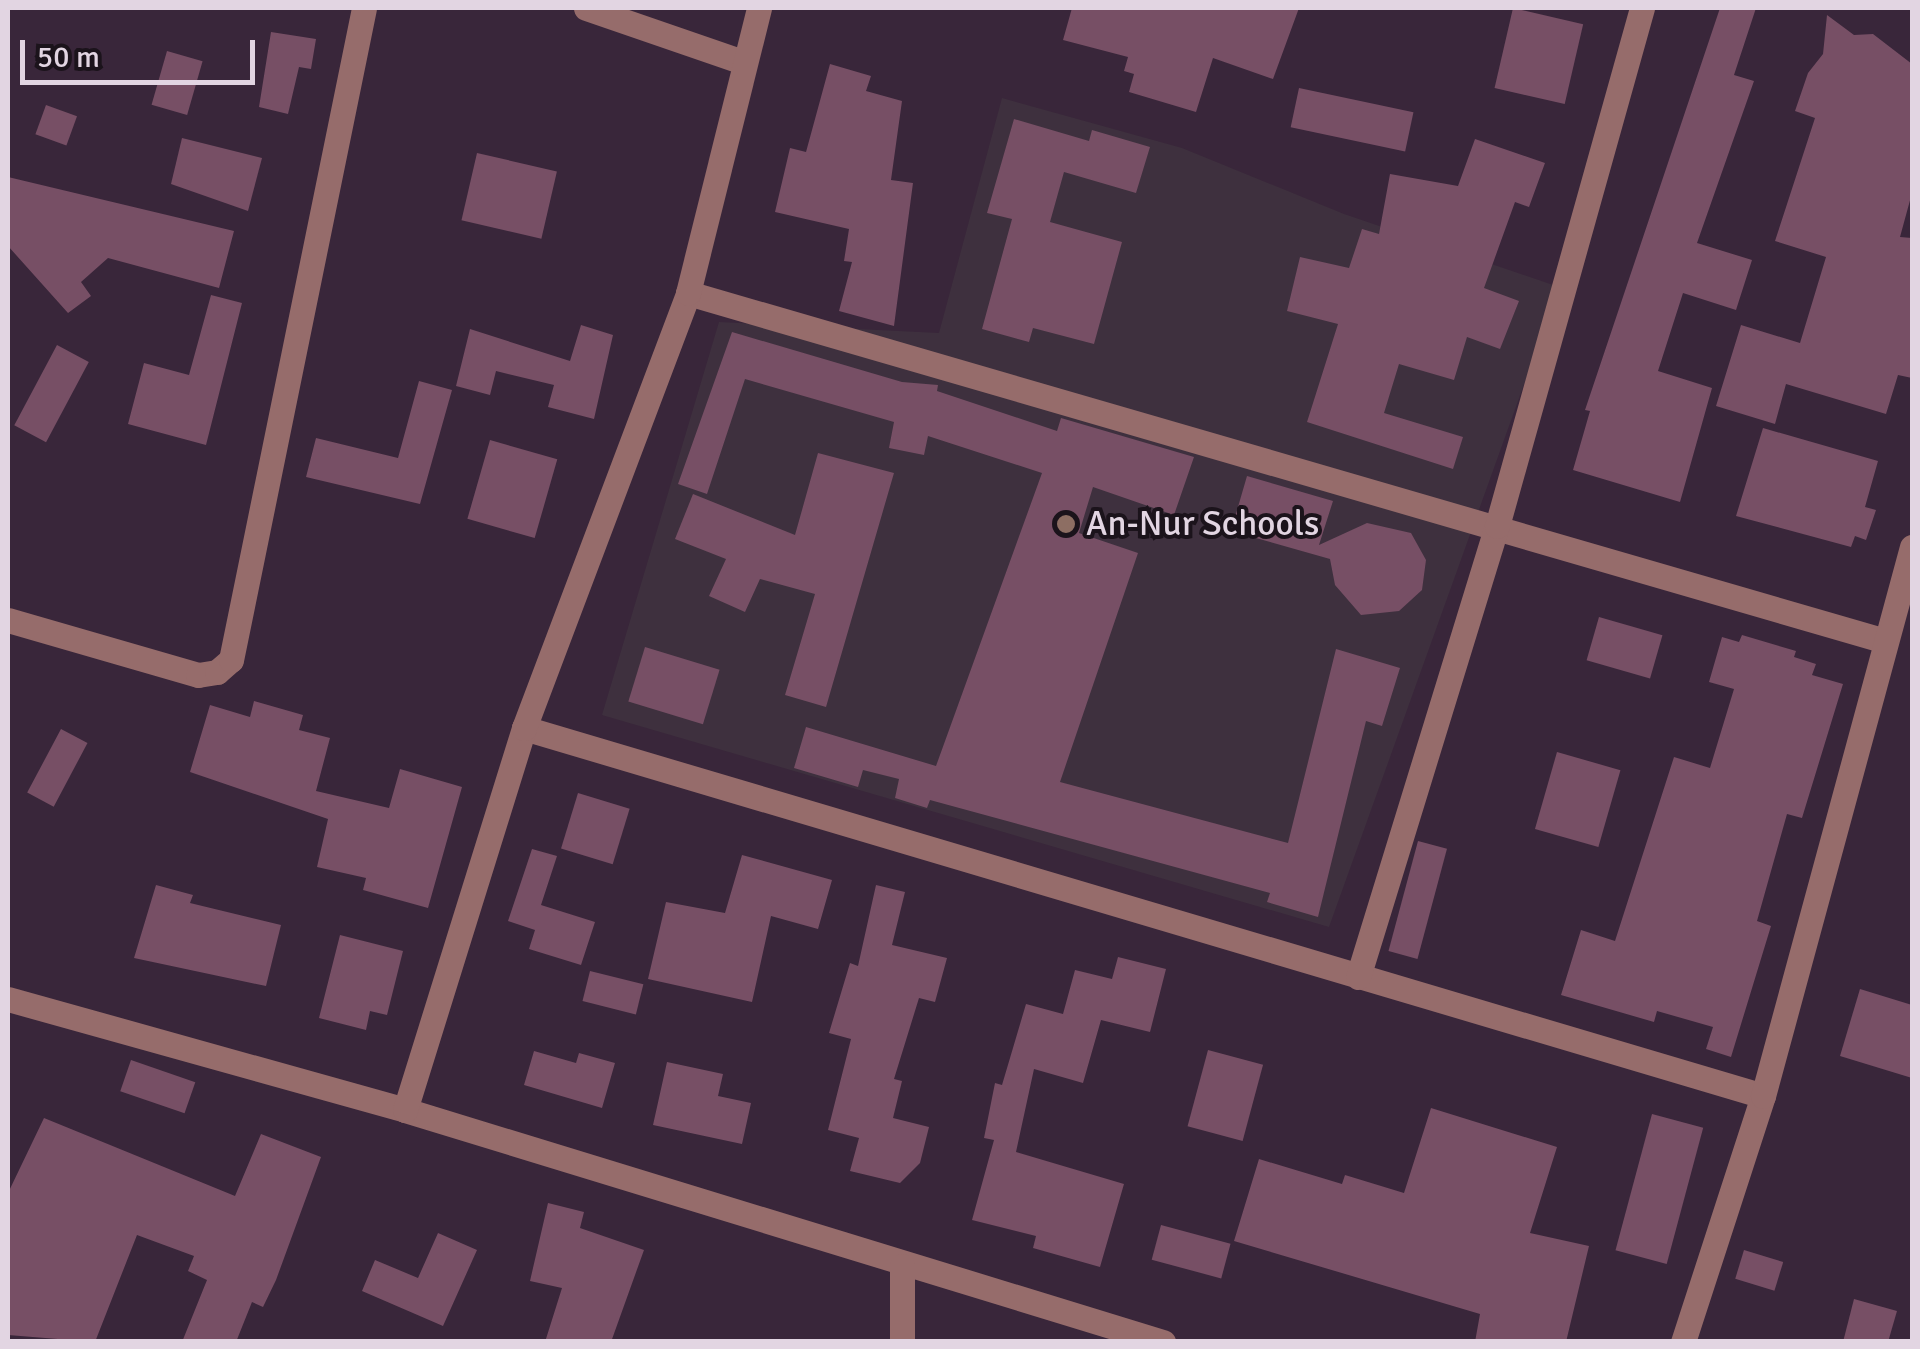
<!DOCTYPE html>
<style>
body{margin:0}
#map{position:relative;width:1920px;height:1349px;overflow:hidden;background:#39263a;font-family:Signika,sans-serif}
div>[style]{position:absolute}
[style*='--x']{left:calc(var(--x)*1px);top:calc(var(--y)*1px);width:calc(var(--w)*1px);rotate:calc(var(--a)*1deg)}
.education>*{inset:0;background:#3e303e}
.building>*{inset:0;background:#774f65;transform-origin:0 0}
.minor>*{height:25px;margin:-12.5px;padding:0 12.5px;transform-origin:12.5px;border-radius:12.5px;background:#966c6b}
.dots>*{width:28px;height:28px;translate:-50% -50%;box-sizing:border-box;border:5px solid #1b131b;border-radius:50%}
span{translate:-50% -50%;white-space:nowrap;text-align:center;line-height:1.15;-webkit-text-stroke:8px #1b131b;paint-order:stroke}
.poi-label{font-size:35px;color:#e2d5e2}
.left{translate:0 -50%;text-align:left}
.frame{position:absolute;inset:0;border:10px solid #e2d5e2;pointer-events:none}
.scale{position:absolute;left:20px;top:40px;width:235px;height:45px;box-sizing:border-box;border:5px solid #e2d5e2;border-top:0;padding-left:12px;font-size:30px;line-height:35px;white-space:nowrap;color:#e2d5e2;-webkit-text-stroke:8px #1b131b;paint-order:stroke}
</style>
<div id="map">
<div class="education">
<i style="clip-path:polygon(1002px 98px,1182px 148px,1344px 214px,1559px 287px,1329px 927px,602px 715px,719px 322px,939px 333px)"></i>
</div>
<div class="building">
<i style="clip-path:polygon(1072px 8px,1299px 8px,1273px 79px,1213px 58px,1196px 112px,1129px 92px,1134px 74px,1124px 71px,1128px 57px,1063px 40px)"></i>
<i style="left:1513px;top:8px;width:72px;height:82px;rotate:13deg"></i>
<i style="clip-path:polygon(1720px 8px,1756px 8px,1734px 75px,1754px 81px,1697px 243px,1752px 260px,1736px 310px,1683px 293px,1658px 371px,1712px 388px,1680px 502px,1573px 470px,1590px 411px,1585px 410px)"></i>
<i style="clip-path:polygon(1827px 15px,1854px 35px,1873px 34px,1912px 64px,1912px 193px,1900px 237px,1912px 238px,1912px 378px,1898px 375px,1886px 414px,1786px 384px,1775px 424px,1716px 406px,1741px 325px,1800px 343px,1826px 257px,1775px 241px,1815px 118px,1795px 111px,1808px 73px,1823px 54px)"></i>
<i style="clip-path:polygon(271px 32px,316px 39px,311px 69px,299px 67px,288px 114px,259px 107px)"></i>
<i style="left:167px;top:51px;width:37px;height:56px;rotate:16deg"></i>
<i style="clip-path:polygon(830px 64px,871px 76px,866px 91px,902px 101px,891px 180px,913px 183px,894px 326px,839px 311px,852px 262px,844px 261px,849px 229px,775px 212px,790px 148px,806px 152px)"></i>
<i style="left:1299px;top:88px;width:117px;height:40px;rotate:12deg"></i>
<i style="left:46px;top:105px;width:33px;height:31px;rotate:20deg"></i>
<i style="clip-path:polygon(1014px 119px,1089px 141px,1092px 130px,1150px 147px,1136px 193px,1064px 172px,1050px 222px,1122px 242px,1094px 344px,1033px 328px,1029px 342px,982px 329px,1012px 219px,987px 213px)"></i>
<i style="clip-path:polygon(182px 138px,262px 158px,248px 211px,171px 184px)"></i>
<i style="clip-path:polygon(1475px 139px,1545px 163px,1529px 207px,1515px 202px,1484px 288px,1519px 301px,1500px 349px,1467px 337px,1454px 380px,1399px 364px,1384px 413px,1463px 437px,1453px 469px,1307px 422px,1338px 324px,1287px 311px,1300px 257px,1349px 268px,1362px 229px,1379px 234px,1390px 174px,1458px 186px)"></i>
<i style="left:477px;top:153px;width:82px;height:69px;rotate:13deg"></i>
<i style="clip-path:polygon(8px 177px,234px 231px,219px 288px,108px 258px,81px 282px,91px 296px,68px 313px,8px 246px)"></i>
<i style="clip-path:polygon(211px 295px,242px 303px,206px 445px,128px 424px,144px 363px,189px 375px)"></i>
<i style="clip-path:polygon(581px 325px,613px 335px,594px 419px,548px 407px,554px 385px,496px 371px,490px 395px,456px 386px,470px 329px,570px 361px)"></i>
<i style="clip-path:polygon(732px 332px,902px 382px,938px 385px,937px 391px,1057px 431px,1061px 418px,1194px 457px,1174px 515px,1093px 487px,1079px 533px,1138px 553px,1060px 782px,1288px 843px,1336px 649px,1400px 668px,1382px 726px,1366px 721px,1318px 917px,1267px 902px,1270px 893px,930px 800px,927px 808px,895px 798px,899px 779px,863px 770px,858px 787px,794px 768px,806px 727px,936px 766px,1042px 473px,928px 436px,924px 455px,889px 448px,894px 422px,745px 379px,707px 494px,678px 484px)"></i>
<i style="left:57px;top:345px;width:36px;height:91px;rotate:28deg"></i>
<i style="clip-path:polygon(419px 381px,452px 390px,420px 504px,306px 477px,316px 438px,398px 458px)"></i>
<i style="clip-path:polygon(1763px 428px,1878px 461px,1865px 507px,1876px 510px,1866px 540px,1855px 536px,1851px 547px,1736px 516px)"></i>
<i style="left:490px;top:440px;width:70px;height:82px;rotate:16deg"></i>
<i style="clip-path:polygon(818px 453px,894px 473px,826px 707px,785px 695px,815px 594px,760px 579px,745px 612px,709px 596px,726px 559px,675px 539px,693px 494px,795px 535px)"></i>
<i style="clip-path:polygon(1247px 476px,1333px 501px,1319px 545px,1367px 523px,1411px 533px,1426px 560px,1422px 590px,1399px 611px,1361px 615px,1335px 585px,1330px 559px,1231px 531px)"></i>
<i style="left:1599px;top:617px;width:66px;height:45px;rotate:16deg"></i>
<i style="clip-path:polygon(1742px 635px,1796px 651px,1794px 657px,1816px 664px,1812px 675px,1843px 684px,1802px 818px,1787px 814px,1757px 921px,1771px 926px,1731px 1057px,1706px 1049px,1713px 1027px,1657px 1011px,1654px 1022px,1561px 995px,1581px 930px,1615px 941px,1674px 757px,1710px 768px,1734px 689px,1709px 682px,1722px 637px,1739px 642px)"></i>
<i style="left:645px;top:647px;width:78px;height:57px;rotate:17deg"></i>
<i style="clip-path:polygon(254px 701px,303px 715px,299px 730px,330px 738px,316px 791px,389px 808px,400px 769px,462px 787px,428px 908px,363px 890px,366px 878px,317px 867px,328px 819px,190px 772px,210px 705px,250px 717px)"></i>
<i style="left:61px;top:729px;width:30px;height:72px;rotate:28deg"></i>
<i style="left:1557px;top:752px;width:66px;height:80px;rotate:16deg"></i>
<i style="left:578px;top:793px;width:54px;height:58px;rotate:17deg"></i>
<i style="left:1418px;top:841px;width:30px;height:114px;rotate:15deg"></i>
<i style="clip-path:polygon(532px 849px,557px 856px,541px 905px,595px 922px,581px 965px,529px 949px,535px 930px,508px 921px)"></i>
<i style="clip-path:polygon(742px 855px,832px 880px,818px 929px,771px 916px,752px 1002px,648px 979px,666px 902px,725px 913px)"></i>
<i style="clip-path:polygon(156px 885px,193px 895px,190px 903px,281px 925px,266px 986px,134px 958px)"></i>
<i style="clip-path:polygon(876px 885px,905px 892px,892px 945px,947px 958px,935px 1002px,919px 998px,894px 1079px,902px 1081px,893px 1118px,929px 1127px,920px 1163px,900px 1183px,850px 1171px,859px 1138px,828px 1130px,851px 1039px,829px 1033px,850px 963px,858px 966px)"></i>
<i style="clip-path:polygon(340px 935px,403px 951px,387px 1015px,370px 1011px,366px 1030px,319px 1018px)"></i>
<i style="clip-path:polygon(1118px 957px,1166px 969px,1150px 1032px,1101px 1020px,1083px 1083px,1034px 1069px,1016px 1152px,1124px 1184px,1100px 1267px,1033px 1248px,1036px 1236px,972px 1220px,994px 1140px,984px 1138px,995px 1083px,1002px 1085px,1026px 1004px,1063px 1014px,1075px 970px,1112px 979px)"></i>
<i style="left:590px;top:971px;width:55px;height:31px;rotate:14deg"></i>
<i style="clip-path:polygon(1860px 989px,1912px 1005px,1912px 1078px,1840px 1056px)"></i>
<i style="left:1208px;top:1050px;width:57px;height:79px;rotate:15deg"></i>
<i style="clip-path:polygon(534px 1051px,576px 1063px,579px 1053px,615px 1063px,602px 1108px,524px 1085px)"></i>
<i style="left:131px;top:1060px;width:68px;height:33px;rotate:19deg"></i>
<i style="clip-path:polygon(667px 1062px,723px 1074px,718px 1096px,751px 1103px,742px 1144px,653px 1125px)"></i>
<i style="clip-path:polygon(1431px 1108px,1557px 1147px,1530px 1233px,1589px 1246px,1566px 1342px,1475px 1342px,1480px 1314px,1234px 1241px,1259px 1159px,1342px 1184px,1345px 1175px,1404px 1193px)"></i>
<i style="left:1652px;top:1114px;width:53px;height:141px;rotate:15deg"></i>
<i style="clip-path:polygon(44px 1118px,235px 1196px,261px 1134px,321px 1157px,276px 1280px,263px 1307px,252px 1302px,236px 1342px,182px 1342px,207px 1280px,188px 1271px,194px 1256px,137px 1235px,95px 1342px,8px 1335px,8px 1193px)"></i>
<i style="clip-path:polygon(548px 1203px,584px 1212px,580px 1228px,644px 1250px,611px 1342px,545px 1342px,562px 1288px,530px 1281px)"></i>
<i style="left:1161px;top:1225px;width:72px;height:36px;rotate:15deg"></i>
<i style="clip-path:polygon(438px 1233px,477px 1250px,443px 1326px,362px 1291px,375px 1260px,418px 1278px)"></i>
<i style="left:1744px;top:1250px;width:41px;height:30px;rotate:17deg"></i>
<i style="clip-path:polygon(1854px 1299px,1897px 1311px,1888px 1342px,1843px 1342px)"></i>
</div>
<div class="minor">
<i style="--x:586;--y:8;--w:166;--a:19"></i>
<i style="--x:688;--y:293;--w:1247;--a:16.21"></i>
<i style="--x:8;--y:620;--w:198;--a:16.1"></i>
<i style="--x:198;--y:675;--w:19;--a:-9"></i>
<i style="--x:217;--y:672;--w:18;--a:-41"></i>
<i style="--x:231;--y:660;--w:665;--a:-78.47"></i>
<i style="--x:524;--y:728;--w:1292;--a:16.54"></i>
<i style="--x:1358;--y:977;--w:472;--a:-72.9"></i>
<i style="--x:1497;--y:526;--w:538;--a:-74.36"></i>
<i style="--x:8;--y:999;--w:412;--a:15.6"></i>
<i style="--x:405;--y:1110;--w:793;--a:17.02"></i>
<i style="--x:405;--y:1110;--w:400;--a:-72.7"></i>
<i style="--x:524;--y:728;--w:465;--a:-69.3"></i>
<i style="--x:688;--y:293;--w:294;--a:-76"></i>
<i style="--x:902;--y:1266;--w:76;--a:90"></i>
<i style="--x:1683;--y:1342;--w:259;--a:-72"></i>
<i style="--x:1763;--y:1096;--w:569;--a:-74.82"></i>
</div>
<div class="dots">
<i style="left:1066px;top:524px;background:#8d6e63"></i>
</div>
<div class="poi-label">
<span class="left" style="left:1086px;top:524px">An-Nur Schools</span>
</div>
<div class="frame"></div>
<div class="scale">50 m</div>
</div>
